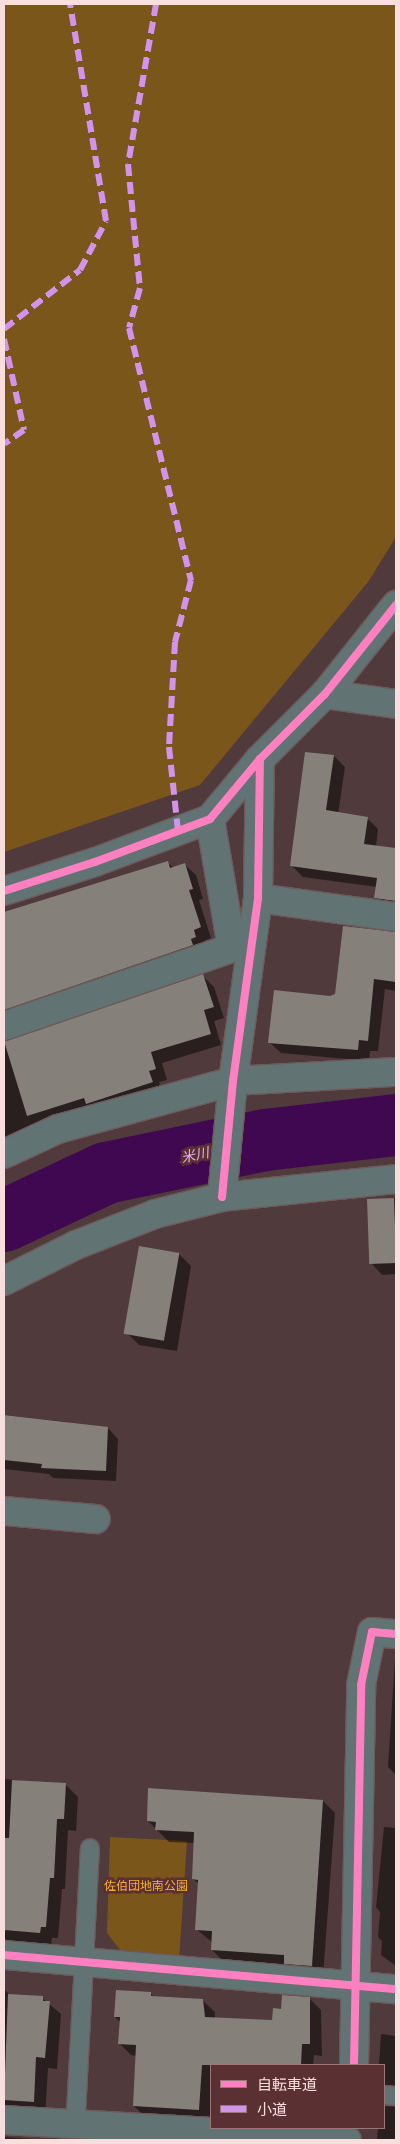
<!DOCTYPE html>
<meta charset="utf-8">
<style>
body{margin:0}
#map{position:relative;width:400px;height:2144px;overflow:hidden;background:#503a3b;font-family:"Work Sans","Noto Sans JP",sans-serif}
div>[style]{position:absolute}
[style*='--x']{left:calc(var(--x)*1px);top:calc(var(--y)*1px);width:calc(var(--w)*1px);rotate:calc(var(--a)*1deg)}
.green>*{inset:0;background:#7b561a}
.shadow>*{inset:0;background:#0007}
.river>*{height:62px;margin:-31px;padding:0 31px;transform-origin:31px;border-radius:31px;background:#410852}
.building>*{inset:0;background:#85807a;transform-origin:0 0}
.roads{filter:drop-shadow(1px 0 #6d595a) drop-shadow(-1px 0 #6d595a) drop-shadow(0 1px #6d595a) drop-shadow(0 -1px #6d595a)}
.lane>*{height:18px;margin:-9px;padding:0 9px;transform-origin:9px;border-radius:9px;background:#617373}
.street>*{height:28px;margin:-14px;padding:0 14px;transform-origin:14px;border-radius:14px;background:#617373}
.quiet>*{height:6px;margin-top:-3px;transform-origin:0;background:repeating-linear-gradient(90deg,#d193ec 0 12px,transparent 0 18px)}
.cycleway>*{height:8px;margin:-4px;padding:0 4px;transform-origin:4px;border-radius:4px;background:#ff80c0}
span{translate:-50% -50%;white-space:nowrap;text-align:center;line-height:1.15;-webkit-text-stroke:5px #5a3033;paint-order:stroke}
.park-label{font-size:12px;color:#f9af2d}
.water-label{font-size:14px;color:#e5b0fc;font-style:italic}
.frame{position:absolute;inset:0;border:5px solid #f9dede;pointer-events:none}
.legend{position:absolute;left:210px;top:2064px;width:175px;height:65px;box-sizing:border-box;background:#5a3033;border:1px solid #9a7677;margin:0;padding:6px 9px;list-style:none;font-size:15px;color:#f9dede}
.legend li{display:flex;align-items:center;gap:10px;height:25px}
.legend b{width:25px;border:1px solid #9a7677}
</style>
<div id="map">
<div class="green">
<i style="clip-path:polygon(4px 4px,396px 4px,396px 537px,368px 582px,200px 785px,4px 852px)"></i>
<i style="clip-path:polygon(110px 1837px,187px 1841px,179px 1960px,123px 1954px,107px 1933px)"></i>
</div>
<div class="shadow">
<i style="clip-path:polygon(334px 756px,345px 767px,338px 814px,367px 818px,378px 829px,376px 847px,396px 849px,396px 911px,387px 909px,376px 898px,377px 887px,303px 877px,292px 866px)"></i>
<i style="clip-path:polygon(168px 863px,174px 868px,185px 865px,196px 875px,203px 899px,199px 900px,211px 938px,204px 941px,206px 948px,4px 1026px,4px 915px)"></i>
<i style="clip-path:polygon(396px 933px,396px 991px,385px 989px,378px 1051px,370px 1051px,369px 1061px,281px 1053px,269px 1042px,336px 995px)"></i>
<i style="clip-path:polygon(203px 976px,214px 987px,224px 1018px,214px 1021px,221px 1045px,162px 1063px,167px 1080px,159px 1082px,163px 1093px,4px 1144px,4px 1041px,9px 1042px)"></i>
<i style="clip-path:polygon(396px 1198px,396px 1274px,382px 1275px,372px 1264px,368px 1200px)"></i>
<i style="clip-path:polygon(179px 1254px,191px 1266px,177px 1351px,139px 1345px,127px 1333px)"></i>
<i style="clip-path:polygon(4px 1415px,67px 1422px,71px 1426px,108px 1428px,118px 1439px,116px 1481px,53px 1478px,49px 1474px,4px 1469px)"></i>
<i style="clip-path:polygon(395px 1659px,396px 1659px,396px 1775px,388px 1767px)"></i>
<i style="clip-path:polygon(4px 1779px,66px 1785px,78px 1797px,76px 1831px,68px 1830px,65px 1889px,62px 1889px,58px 1938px,52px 1938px,51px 1945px,8px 1941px,4px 1937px)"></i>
<i style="clip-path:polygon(323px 1801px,335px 1813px,323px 1977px,297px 1975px,288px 1966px,224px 1962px,212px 1950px,212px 1942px,196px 1929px,199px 1884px,193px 1879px,195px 1843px,169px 1842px,148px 1821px)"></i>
<i style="clip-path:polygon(384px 1827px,396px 1828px,396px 1966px,381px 1955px,382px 1941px,378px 1937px,380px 1912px,376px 1907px)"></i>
<i style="clip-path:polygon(4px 1989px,10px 1995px,42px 1998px,61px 2014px,57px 2069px,48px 2068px,45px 2118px,4px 2123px)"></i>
<i style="clip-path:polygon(150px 1993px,155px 1998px,202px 2000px,215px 2012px,215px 2018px,273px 2021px,283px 2010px,309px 1998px,321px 2010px,322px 2056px,314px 2055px,313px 2065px,211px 2065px,211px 2125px,146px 2118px,134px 2106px,137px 2056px,131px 2055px,119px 2043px,120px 2022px,115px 2017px)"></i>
<i style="clip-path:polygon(381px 2034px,396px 2036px,396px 2095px,384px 2095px,384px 2065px,379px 2065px)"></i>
<i style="clip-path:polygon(384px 2106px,396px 2107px,396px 2140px,377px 2140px,378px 2128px,384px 2128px)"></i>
<i style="clip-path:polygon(4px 2137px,31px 2139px,33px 2140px,4px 2140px)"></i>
</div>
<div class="river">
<i style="--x:4;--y:1221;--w:113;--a:-25.2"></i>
<i style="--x:106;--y:1173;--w:162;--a:-11.7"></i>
<i style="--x:265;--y:1140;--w:132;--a:-6.5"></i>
</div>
<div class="building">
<i style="clip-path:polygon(305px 752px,334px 755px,326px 810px,368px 817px,364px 844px,396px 848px,396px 901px,374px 898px,377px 878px,290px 866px)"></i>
<i style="clip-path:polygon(168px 861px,170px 868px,185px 863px,193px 889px,189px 890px,201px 927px,194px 930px,196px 937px,191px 939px,193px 945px,4px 1010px,4px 912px)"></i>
<i style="clip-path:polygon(343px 926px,396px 932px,396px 982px,374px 979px,368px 1041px,359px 1040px,358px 1050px,268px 1043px,274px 990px,330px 996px,335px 994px)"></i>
<i style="clip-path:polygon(203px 974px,214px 1007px,204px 1010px,211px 1034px,151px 1052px,156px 1069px,149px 1071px,153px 1082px,86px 1104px,84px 1098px,27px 1116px,4px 1041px)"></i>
<i style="left:394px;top:1198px;width:65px;height:27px;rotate:88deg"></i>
<i style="left:139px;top:1246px;width:41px;height:89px;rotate:10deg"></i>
<i style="clip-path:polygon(4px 1415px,108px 1427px,106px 1471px,41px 1468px,42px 1464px,4px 1460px)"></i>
<i style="clip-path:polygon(12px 1780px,66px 1783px,64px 1819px,57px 1819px,54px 1878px,50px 1878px,46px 1927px,41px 1927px,40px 1933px,4px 1930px,4px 1838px,9px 1838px)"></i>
<i style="clip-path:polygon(148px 1788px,323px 1800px,312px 1966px,284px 1964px,284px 1955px,211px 1950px,212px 1931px,195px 1930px,198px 1880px,192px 1879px,194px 1832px,155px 1830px,156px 1822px,147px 1821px)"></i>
<i style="clip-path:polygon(116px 1990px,151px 1992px,151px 1996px,203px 1999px,205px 2017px,272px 2020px,273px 2008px,281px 2009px,282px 1995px,310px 1997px,310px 2044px,302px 2044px,301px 2065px,202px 2065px,199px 2110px,133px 2106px,136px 2045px,118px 2044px,120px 2017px,114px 2017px)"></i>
<i style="clip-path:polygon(8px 1994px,43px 1996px,43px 2001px,50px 2001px,45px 2058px,36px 2057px,34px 2102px,4px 2100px)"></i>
</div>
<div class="roads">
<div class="lane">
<i style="--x:384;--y:2095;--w:12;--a:5"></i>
<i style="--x:76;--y:2114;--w:266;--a:-87"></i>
</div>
<div class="street">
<i style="--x:325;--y:694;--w:72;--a:8"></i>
<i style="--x:210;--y:819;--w:131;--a:80.3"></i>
<i style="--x:232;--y:948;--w:17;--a:-31"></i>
<i style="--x:4;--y:891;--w:96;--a:-17.7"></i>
<i style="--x:95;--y:862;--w:123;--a:-20.5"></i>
<i style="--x:210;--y:819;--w:78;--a:-50.2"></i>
<i style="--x:260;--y:759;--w:92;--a:-45"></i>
<i style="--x:325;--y:694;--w:114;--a:-51.4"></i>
<i style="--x:258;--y:898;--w:139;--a:7.8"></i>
<i style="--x:4;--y:1026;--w:241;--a:-18.9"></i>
<i style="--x:4;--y:1154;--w:60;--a:-24.8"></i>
<i style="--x:58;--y:1129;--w:181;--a:-15.3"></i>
<i style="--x:233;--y:1081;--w:163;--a:-3.2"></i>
<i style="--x:222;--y:1197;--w:117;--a:-84.6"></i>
<i style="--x:233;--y:1081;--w:185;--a:-82.2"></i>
<i style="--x:258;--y:898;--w:139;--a:-89.2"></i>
<i style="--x:4;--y:1281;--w:80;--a:-26.6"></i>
<i style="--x:76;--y:1245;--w:85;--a:-21.4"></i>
<i style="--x:155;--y:1214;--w:69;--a:-14.2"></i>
<i style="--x:222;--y:1197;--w:175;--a:-5.9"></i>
<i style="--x:4;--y:1511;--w:92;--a:5"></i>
<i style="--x:4;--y:1955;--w:393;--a:5"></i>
<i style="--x:354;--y:2065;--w:380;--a:-88.9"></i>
<i style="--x:361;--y:1685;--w:54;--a:-78.3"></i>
<i style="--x:372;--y:1632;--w:24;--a:5"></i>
<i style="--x:4;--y:2120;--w:343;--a:3.3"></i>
</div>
</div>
<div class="quiet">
<i style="--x:156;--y:4;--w:162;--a:99.9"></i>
<i style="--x:128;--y:164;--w:125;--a:84.5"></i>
<i style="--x:140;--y:288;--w:41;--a:105.4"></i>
<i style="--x:129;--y:328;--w:260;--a:76.2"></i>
<i style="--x:191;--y:580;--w:64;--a:104.5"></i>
<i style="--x:175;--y:642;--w:105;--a:93.3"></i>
<i style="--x:169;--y:747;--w:84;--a:83.9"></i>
<i style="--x:4;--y:329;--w:96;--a:-37.8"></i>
<i style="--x:80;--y:270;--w:55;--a:-62"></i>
<i style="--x:106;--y:221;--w:220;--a:-99.4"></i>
<i style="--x:4;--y:339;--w:93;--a:77.6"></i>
<i style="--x:24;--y:430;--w:24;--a:145"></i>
</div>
<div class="cycleway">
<i style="--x:4;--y:891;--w:96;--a:-17.7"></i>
<i style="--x:95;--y:862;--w:123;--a:-20.5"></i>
<i style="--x:210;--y:819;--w:78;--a:-50.2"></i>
<i style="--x:260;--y:759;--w:92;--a:-45"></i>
<i style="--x:325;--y:694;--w:114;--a:-51.4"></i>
<i style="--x:222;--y:1197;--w:117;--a:-84.6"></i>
<i style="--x:233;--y:1081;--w:185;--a:-82.2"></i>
<i style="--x:258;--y:898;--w:139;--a:-89.2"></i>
<i style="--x:4;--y:1955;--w:393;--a:5"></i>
<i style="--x:354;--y:2065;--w:380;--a:-88.9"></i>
<i style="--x:361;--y:1685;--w:54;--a:-78.3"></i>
<i style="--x:372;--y:1632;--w:24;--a:5"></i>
</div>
<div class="park-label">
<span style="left:146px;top:1887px">佐伯団地南公園</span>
</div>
<div class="water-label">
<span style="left:195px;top:1155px;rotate:-12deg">米川</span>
</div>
<div class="frame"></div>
<ul class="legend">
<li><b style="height:6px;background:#ff80c0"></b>自転車道</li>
<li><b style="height:6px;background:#d193ec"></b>小道</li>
</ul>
</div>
